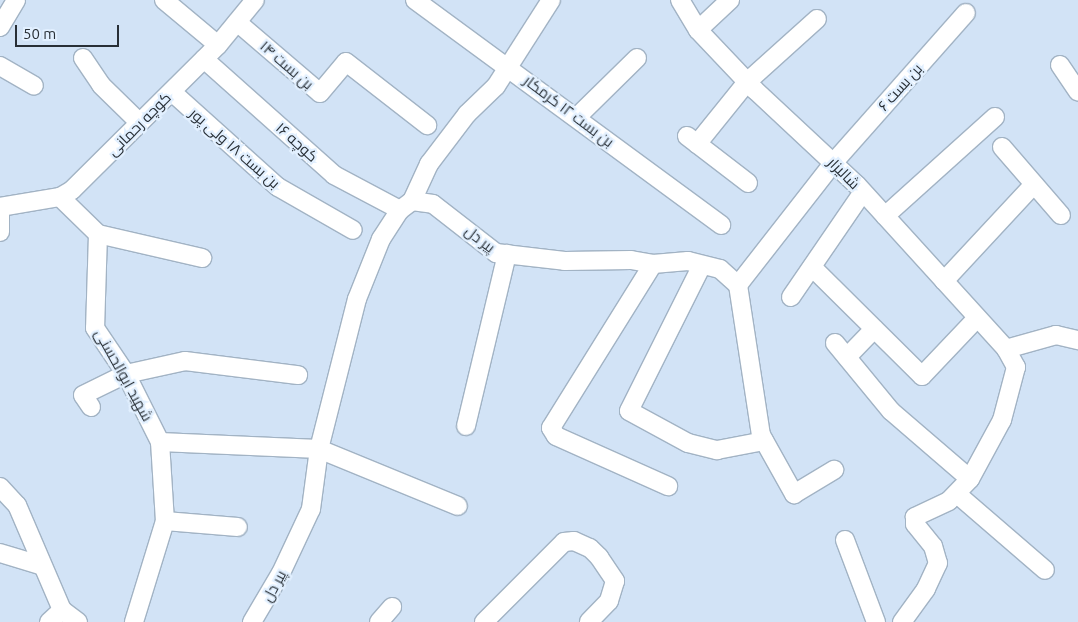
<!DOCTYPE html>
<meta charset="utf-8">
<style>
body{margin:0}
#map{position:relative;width:1078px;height:622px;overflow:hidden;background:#d2e3f6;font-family:Ubuntu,Cairo,sans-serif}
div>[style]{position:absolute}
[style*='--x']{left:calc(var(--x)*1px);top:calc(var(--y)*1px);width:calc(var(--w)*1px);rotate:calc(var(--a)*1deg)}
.roads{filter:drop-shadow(1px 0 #a2b3c4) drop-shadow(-1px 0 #a2b3c4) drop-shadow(0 1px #a2b3c4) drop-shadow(0 -1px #a2b3c4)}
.minor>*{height:18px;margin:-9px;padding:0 9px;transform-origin:9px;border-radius:9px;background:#fff}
span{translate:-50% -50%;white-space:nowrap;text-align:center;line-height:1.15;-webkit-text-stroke:4.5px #e2f0ff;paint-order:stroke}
.street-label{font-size:15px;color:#282f36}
.scale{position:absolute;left:15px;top:25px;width:104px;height:22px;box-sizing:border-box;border:2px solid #282f36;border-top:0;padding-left:6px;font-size:15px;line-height:18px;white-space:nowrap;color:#282f36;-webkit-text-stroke:4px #e2f0ff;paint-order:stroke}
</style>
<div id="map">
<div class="roads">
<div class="minor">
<i style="--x:164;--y:0;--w:70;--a:39.8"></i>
<i style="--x:415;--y:0;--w:380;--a:36.3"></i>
<i style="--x:680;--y:0;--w:35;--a:59"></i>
<i style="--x:698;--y:30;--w:83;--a:46.5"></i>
<i style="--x:755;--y:90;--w:139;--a:43"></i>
<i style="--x:857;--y:185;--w:222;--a:47.7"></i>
<i style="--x:1006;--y:349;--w:21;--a:61"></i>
<i style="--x:1016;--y:367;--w:55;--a:104.8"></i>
<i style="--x:1002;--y:420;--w:67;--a:118.5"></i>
<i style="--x:970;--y:479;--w:30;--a:134"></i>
<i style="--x:949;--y:501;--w:38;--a:155"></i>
<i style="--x:915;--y:517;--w:7;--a:90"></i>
<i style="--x:915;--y:524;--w:28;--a:51"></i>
<i style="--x:933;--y:546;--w:18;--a:74"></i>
<i style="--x:938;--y:563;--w:29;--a:115"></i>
<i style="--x:926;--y:589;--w:41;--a:126"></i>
<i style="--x:237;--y:22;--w:109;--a:40.5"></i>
<i style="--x:320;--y:93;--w:40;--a:-50"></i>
<i style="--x:346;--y:62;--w:103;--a:37.9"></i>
<i style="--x:0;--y:27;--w:31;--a:-59"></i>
<i style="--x:698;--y:30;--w:44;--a:-43.2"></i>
<i style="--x:83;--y:58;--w:32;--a:56"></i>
<i style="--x:101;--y:85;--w:54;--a:44.3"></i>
<i style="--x:204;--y:59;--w:174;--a:41.7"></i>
<i style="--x:334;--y:175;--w:75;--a:27.9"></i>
<i style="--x:1060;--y:65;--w:32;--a:56"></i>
<i style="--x:0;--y:66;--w:39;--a:30"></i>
<i style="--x:172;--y:92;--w:142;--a:41.9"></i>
<i style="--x:278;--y:187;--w:86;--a:29.8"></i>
<i style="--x:577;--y:117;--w:84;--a:-44.5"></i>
<i style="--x:687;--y:136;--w:77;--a:37.6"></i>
<i style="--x:697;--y:144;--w:80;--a:-51.1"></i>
<i style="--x:747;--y:82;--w:94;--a:-42"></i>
<i style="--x:1002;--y:147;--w:90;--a:49.1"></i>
<i style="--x:60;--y:197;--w:53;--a:44.2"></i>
<i style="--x:98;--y:234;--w:94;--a:91.8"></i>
<i style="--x:95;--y:328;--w:55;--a:56"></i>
<i style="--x:126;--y:374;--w:76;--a:63.4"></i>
<i style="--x:160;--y:442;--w:79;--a:86.4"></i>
<i style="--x:165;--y:521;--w:106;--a:107.1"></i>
<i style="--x:412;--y:201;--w:41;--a:-65.3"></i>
<i style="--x:429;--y:164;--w:63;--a:-52.8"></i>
<i style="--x:467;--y:114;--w:40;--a:-44"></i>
<i style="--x:496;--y:86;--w:102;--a:-57.4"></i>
<i style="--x:0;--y:207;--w:61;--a:-9.5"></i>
<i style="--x:60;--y:197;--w:14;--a:-30"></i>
<i style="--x:72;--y:190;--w:206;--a:-44.8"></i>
<i style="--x:218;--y:45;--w:58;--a:-50.6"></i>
<i style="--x:0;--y:211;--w:21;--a:90"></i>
<i style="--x:885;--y:216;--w:148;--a:-42"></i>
<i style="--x:98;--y:234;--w:107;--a:13"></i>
<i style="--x:653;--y:264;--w:193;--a:121.9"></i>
<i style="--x:551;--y:428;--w:9;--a:58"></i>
<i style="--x:556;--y:436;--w:123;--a:24.1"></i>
<i style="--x:702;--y:265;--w:163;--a:116.6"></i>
<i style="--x:629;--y:411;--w:67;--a:28.5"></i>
<i style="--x:688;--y:443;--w:30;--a:14"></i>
<i style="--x:717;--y:450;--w:48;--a:-10.8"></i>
<i style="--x:812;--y:267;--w:155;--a:44.7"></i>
<i style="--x:922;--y:376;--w:80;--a:-46.5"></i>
<i style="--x:944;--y:281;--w:132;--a:-47.1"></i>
<i style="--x:738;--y:285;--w:156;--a:-52"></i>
<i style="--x:834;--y:162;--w:199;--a:-48.5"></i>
<i style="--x:791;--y:297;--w:127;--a:-55.6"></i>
<i style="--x:835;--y:343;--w:88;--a:50.5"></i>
<i style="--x:891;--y:411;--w:104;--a:40.7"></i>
<i style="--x:1006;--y:349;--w:52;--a:-15.6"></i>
<i style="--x:1056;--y:335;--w:23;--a:13"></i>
<i style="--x:847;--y:357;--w:39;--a:-46"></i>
<i style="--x:91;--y:407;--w:14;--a:-124"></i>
<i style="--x:83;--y:395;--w:48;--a:-26"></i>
<i style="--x:126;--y:374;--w:60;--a:-12.4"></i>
<i style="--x:185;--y:361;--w:114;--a:7.1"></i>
<i style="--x:466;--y:426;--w:177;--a:-76.6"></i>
<i style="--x:160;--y:442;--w:159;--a:2.5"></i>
<i style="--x:319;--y:449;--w:150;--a:22.3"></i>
<i style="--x:0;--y:487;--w:25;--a:47"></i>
<i style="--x:17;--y:505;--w:114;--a:66.8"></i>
<i style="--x:62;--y:610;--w:20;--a:37"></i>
<i style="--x:957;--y:494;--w:116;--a:40.8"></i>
<i style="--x:165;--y:521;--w:73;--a:4.7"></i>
<i style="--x:845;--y:540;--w:88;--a:69.3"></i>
<i style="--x:0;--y:553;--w:42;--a:16.7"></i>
<i style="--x:49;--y:622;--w:18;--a:-43"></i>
<i style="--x:252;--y:622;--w:57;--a:-59.4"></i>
<i style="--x:281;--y:573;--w:71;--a:-64.9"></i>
<i style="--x:311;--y:509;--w:61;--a:-82.4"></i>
<i style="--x:319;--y:449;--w:155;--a:-75.8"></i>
<i style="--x:357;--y:299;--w:65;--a:-68.2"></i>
<i style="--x:381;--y:239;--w:35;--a:-57"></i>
<i style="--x:400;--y:210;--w:15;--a:-37"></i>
<i style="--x:412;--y:201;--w:21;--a:8"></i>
<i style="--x:433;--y:204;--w:80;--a:37.9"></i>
<i style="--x:496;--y:253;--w:69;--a:6.6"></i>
<i style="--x:565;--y:261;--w:66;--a:-0.9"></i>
<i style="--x:631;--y:260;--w:22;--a:10"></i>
<i style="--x:653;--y:264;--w:35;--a:-5"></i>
<i style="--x:688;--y:261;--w:33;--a:14"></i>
<i style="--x:720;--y:269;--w:24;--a:42"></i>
<i style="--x:738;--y:285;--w:152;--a:81.3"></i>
<i style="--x:761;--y:435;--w:68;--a:60.8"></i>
<i style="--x:794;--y:494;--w:47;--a:-31"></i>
<i style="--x:379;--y:622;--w:20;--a:-49"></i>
<i style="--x:484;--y:622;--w:113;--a:-45"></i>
<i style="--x:564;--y:542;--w:10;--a:-6"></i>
<i style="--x:574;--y:541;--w:17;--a:24"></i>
<i style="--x:590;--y:548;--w:13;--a:45"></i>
<i style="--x:599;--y:557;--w:29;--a:56"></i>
<i style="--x:615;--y:581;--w:21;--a:107"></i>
<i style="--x:609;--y:601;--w:29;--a:134"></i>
</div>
</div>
<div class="street-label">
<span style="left:287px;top:65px;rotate:41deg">بن بست ۱۴</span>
<span style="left:900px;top:87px;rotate:-48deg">بن بست ۶</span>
<span style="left:569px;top:111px;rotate:37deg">بن بست ۱۲ کرمکار</span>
<span style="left:139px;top:124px;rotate:-45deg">کوچه رحمانی</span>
<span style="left:297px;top:142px;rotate:42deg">کوچه ۱۶</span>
<span style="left:235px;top:148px;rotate:41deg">بن بست ۱۸ ولی پور</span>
<span style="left:844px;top:173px;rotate:45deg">شالیزار</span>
<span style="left:480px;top:239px;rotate:37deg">پیر دل</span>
<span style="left:124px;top:375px;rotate:61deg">شهید ابوالحسنی</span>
<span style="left:274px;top:586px;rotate:-62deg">پیر دل</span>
</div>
<div class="scale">50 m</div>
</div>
